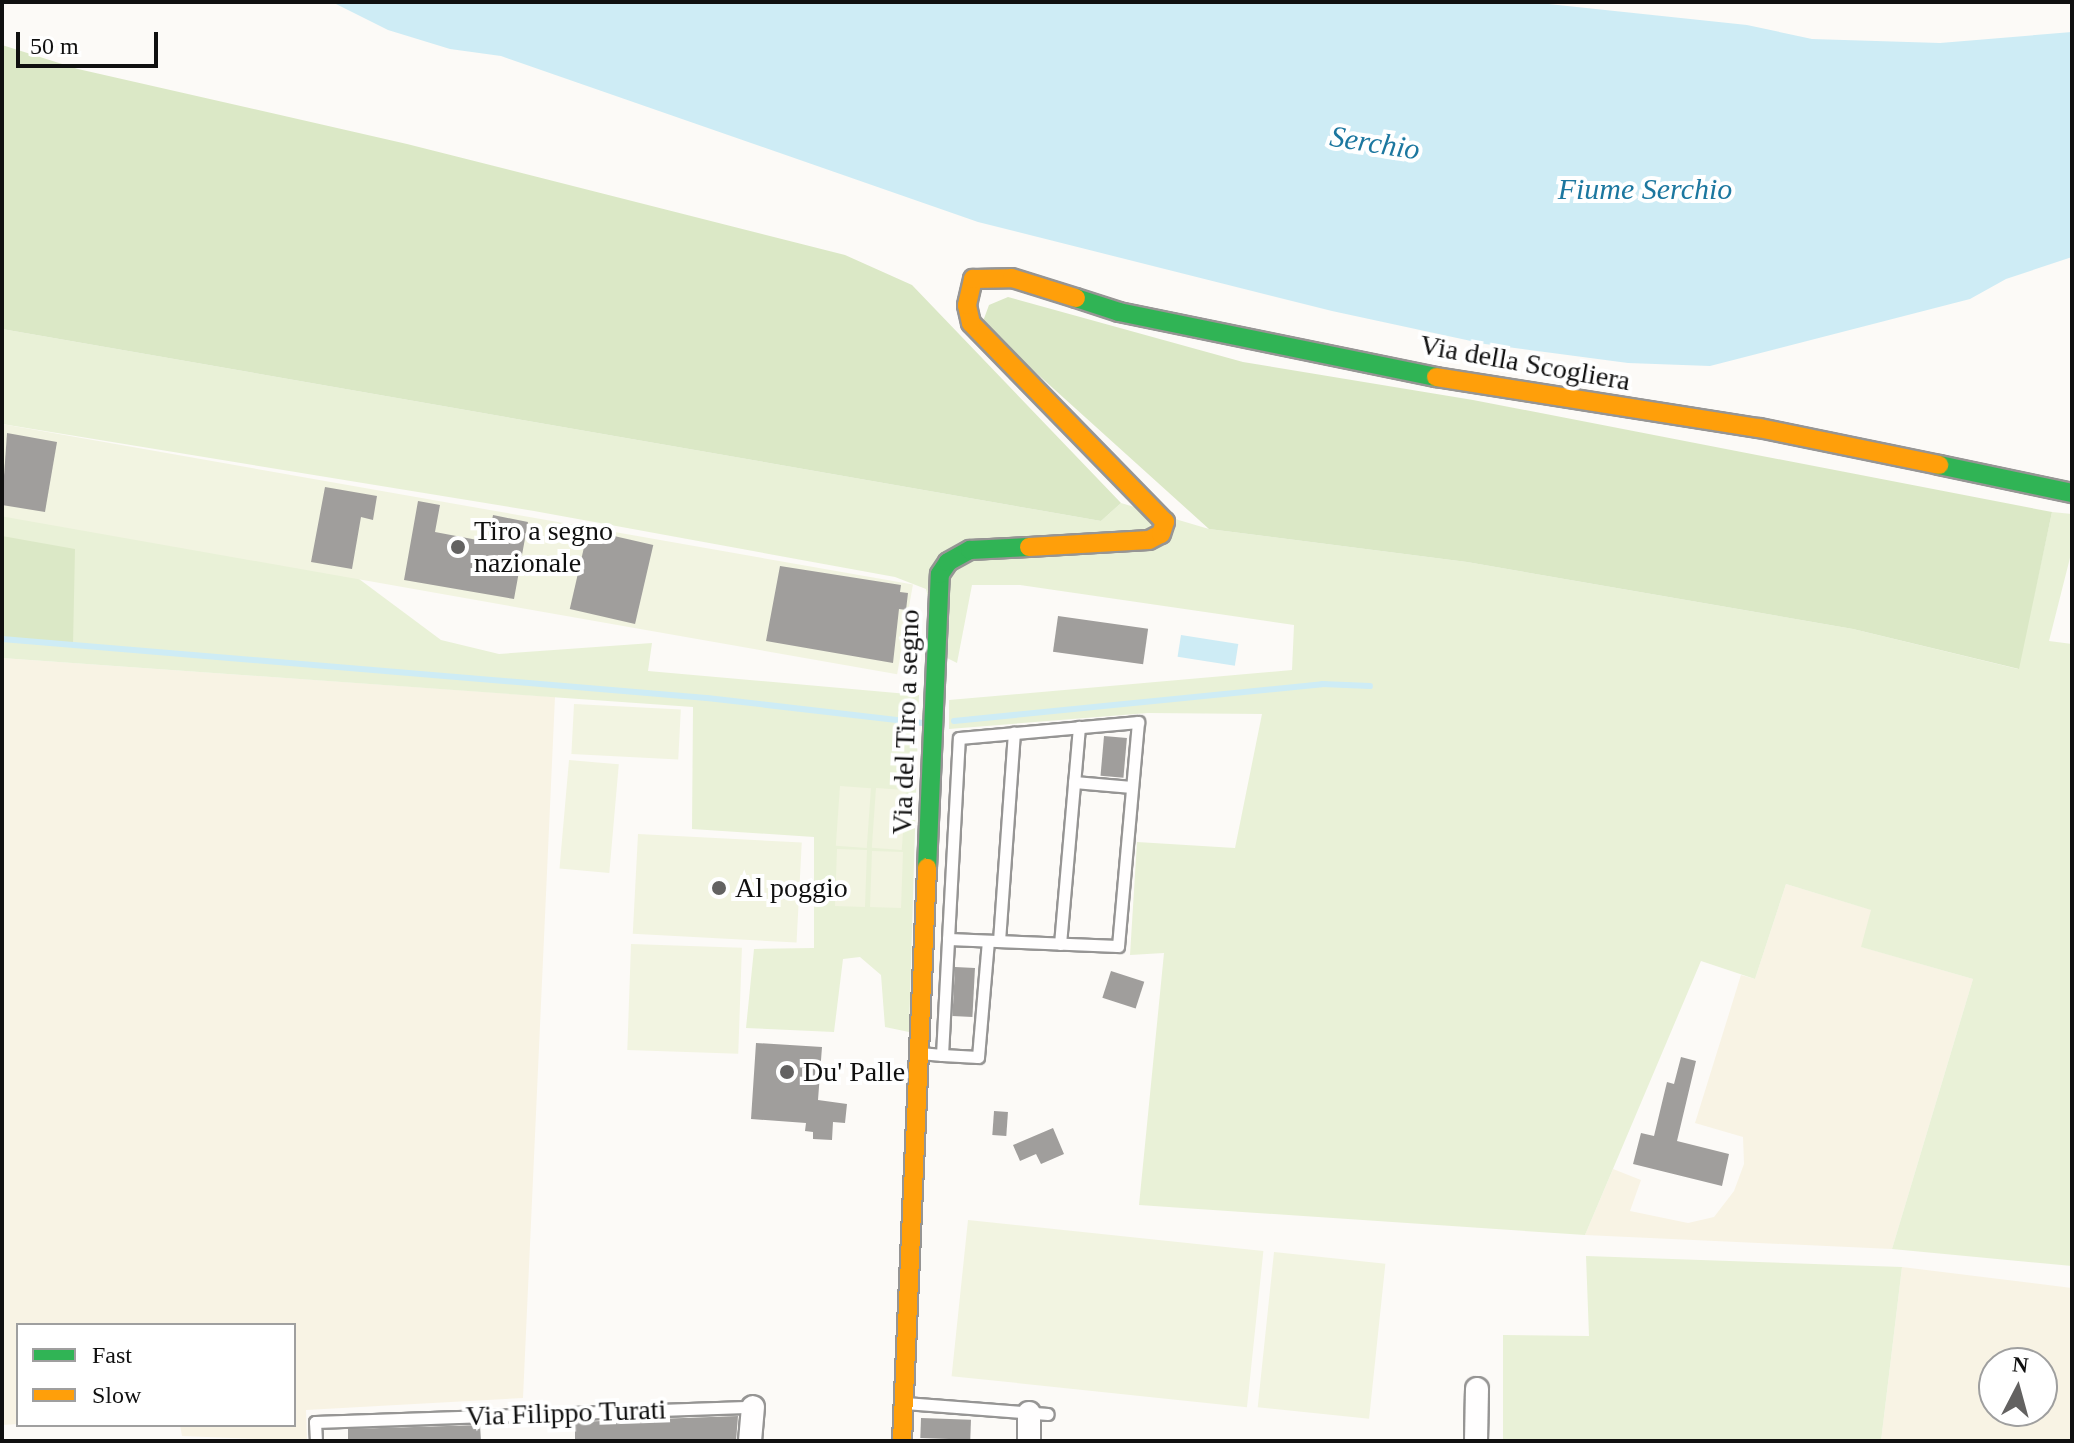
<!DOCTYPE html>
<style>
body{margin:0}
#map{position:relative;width:2074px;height:1443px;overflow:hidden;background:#fcfaf7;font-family:Georgia,serif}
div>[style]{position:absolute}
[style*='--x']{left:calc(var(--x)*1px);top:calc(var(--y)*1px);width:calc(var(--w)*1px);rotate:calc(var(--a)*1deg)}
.farmland>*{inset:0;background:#f8f3e4}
.green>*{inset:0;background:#e9f1d7}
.forest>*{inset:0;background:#dbe8c6}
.pitch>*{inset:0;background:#f2f4e1;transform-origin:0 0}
.water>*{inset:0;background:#ceecf5;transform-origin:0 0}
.stream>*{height:6px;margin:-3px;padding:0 3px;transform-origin:3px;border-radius:3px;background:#ceecf5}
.building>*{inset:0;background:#a09e9c;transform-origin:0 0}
.roads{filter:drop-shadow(2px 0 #969594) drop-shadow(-2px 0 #969594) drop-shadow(0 2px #969594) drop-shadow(0 -2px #969594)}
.lane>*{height:11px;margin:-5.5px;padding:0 5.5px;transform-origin:5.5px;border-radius:5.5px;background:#fffefe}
.street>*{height:22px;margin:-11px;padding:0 11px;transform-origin:11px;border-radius:11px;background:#fffefe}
.fast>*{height:18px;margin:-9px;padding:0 9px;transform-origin:9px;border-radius:9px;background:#30b455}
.slow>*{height:18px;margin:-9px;padding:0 9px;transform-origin:9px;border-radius:9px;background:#ff9f0a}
.dots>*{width:22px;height:22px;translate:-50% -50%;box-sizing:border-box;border:4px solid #fff;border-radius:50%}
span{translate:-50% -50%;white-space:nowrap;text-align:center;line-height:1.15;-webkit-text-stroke:8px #fff;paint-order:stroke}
.street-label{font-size:28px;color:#101010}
.poi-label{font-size:28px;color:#101010}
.left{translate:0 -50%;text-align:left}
.water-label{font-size:30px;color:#1c779f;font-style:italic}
.frame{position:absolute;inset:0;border:4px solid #101010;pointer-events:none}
.legend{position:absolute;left:16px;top:1323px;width:280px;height:104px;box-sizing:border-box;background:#fff;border:2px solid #9f9f9f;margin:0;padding:10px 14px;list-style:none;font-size:24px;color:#101010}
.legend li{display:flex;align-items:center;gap:16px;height:40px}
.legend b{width:40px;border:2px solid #9f9f9f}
.north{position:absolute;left:1978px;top:1347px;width:80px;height:80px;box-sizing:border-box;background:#fff;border:2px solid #9f9f9f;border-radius:50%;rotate:6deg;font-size:22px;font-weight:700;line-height:32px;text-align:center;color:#101010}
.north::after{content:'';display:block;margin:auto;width:28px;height:36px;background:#636261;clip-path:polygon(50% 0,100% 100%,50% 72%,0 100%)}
.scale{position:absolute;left:16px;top:32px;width:142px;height:36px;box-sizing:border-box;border:4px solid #101010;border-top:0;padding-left:10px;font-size:24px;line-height:28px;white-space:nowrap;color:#101010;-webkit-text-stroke:6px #fff;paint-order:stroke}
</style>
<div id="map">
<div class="farmland">
<i style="clip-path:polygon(2px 658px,555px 697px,523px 1398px,306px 1410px,307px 1441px,182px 1436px,180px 1425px,294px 1425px,294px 1325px,18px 1325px,18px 1424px,2px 1425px)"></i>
<i style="clip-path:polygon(1786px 884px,1872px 910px,1862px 947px,1973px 979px,1892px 1249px,1585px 1235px,1613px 1169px,1641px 1180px,1630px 1211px,1688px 1223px,1714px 1217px,1734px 1191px,1744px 1164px,1743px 1137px,1695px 1123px,1741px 975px,1755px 979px)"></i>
<i style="clip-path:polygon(evenodd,1902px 1267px,2072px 1288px,2072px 1441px,1881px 1441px,1902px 1267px,1994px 1363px,2042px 1363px,2042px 1411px,1994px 1411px,1994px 1363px)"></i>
</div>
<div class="green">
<i style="clip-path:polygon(2px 329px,1101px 521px,1121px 503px,1209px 529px,1467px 562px,1853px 629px,2018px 669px,2052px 512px,2072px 514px,2072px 550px,2049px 641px,2072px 644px,2072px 1266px,1892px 1249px,1973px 979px,1861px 947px,1871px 910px,1786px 884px,1755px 979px,1701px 961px,1585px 1235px,1139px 1205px,1164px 953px,1130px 955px,1137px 842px,1235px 848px,1262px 714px,1148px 713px,949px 729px,949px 700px,1292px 670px,1294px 625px,1020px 585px,972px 585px,957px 663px,943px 656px,926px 589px,895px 577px,534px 511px,2px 424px)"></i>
<i style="clip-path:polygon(2px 515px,355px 576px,441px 640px,499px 654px,652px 643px,648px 671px,919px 695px,909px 1032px,885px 1027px,881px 975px,860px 957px,843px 959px,834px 1032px,746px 1028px,754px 949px,814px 948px,814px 837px,692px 829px,693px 707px,2px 658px)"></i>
<i style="clip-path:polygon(1586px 1256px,1902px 1267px,1881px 1441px,1503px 1441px,1503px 1335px,1589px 1336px)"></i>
</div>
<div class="forest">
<i style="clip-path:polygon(2px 45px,78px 69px,407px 144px,845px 255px,912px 285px,1121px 503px,1101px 521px,2px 329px)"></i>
<i style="clip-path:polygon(1008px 297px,1243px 362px,1473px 400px,2052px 512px,2019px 669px,1853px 629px,1467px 562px,1209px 529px,982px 324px,989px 305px)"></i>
<i style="clip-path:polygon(2px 536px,75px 549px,73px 645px,2px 641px)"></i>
</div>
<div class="pitch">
<i style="left:2px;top:424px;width:925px;height:91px;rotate:10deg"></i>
<i style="left:574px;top:704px;width:107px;height:50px;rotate:3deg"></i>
<i style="left:569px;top:760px;width:50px;height:109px;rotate:5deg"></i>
<i style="left:840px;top:786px;width:31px;height:60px;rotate:4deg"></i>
<i style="left:876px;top:788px;width:30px;height:60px;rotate:4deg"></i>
<i style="left:638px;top:834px;width:164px;height:100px;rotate:3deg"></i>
<i style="left:837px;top:849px;width:30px;height:57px;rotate:2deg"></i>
<i style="left:872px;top:851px;width:31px;height:56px;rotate:2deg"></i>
<i style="left:631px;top:944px;width:111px;height:106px;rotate:2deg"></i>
<i style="left:968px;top:1220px;width:297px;height:157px;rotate:6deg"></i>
<i style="left:1274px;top:1252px;width:112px;height:156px;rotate:6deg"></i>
</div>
<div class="water">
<i style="clip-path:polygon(332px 2px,1539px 3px,1747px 25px,1812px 39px,1940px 43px,2072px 32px,2072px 257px,2006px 279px,1970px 299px,1710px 366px,1628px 363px,1485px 344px,1332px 311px,978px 222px,501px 56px,450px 49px,388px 30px)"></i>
<i style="left:1181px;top:635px;width:58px;height:22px;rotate:9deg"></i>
</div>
<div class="stream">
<i style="--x:2;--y:639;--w:707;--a:4.78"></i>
<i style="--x:707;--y:698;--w:217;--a:6.6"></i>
<i style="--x:954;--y:721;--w:370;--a:-5.7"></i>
<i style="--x:1322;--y:684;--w:48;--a:2.4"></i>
</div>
<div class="building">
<i style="clip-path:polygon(7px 433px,57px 442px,45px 512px,2px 505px)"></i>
<i style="clip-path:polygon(325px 487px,377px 496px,373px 520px,361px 517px,352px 569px,311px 562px)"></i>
<i style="clip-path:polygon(418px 501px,440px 505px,435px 532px,488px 542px,493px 515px,528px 522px,514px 599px,404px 580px)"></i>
<i style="left:588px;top:530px;width:67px;height:81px;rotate:13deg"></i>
<i style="clip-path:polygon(780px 566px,901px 585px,900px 592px,908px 593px,906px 610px,899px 609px,893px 663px,766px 641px)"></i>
<i style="left:1058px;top:616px;width:91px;height:36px;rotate:8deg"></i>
<i style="left:1104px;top:736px;width:23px;height:40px;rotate:5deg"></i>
<i style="left:955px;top:967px;width:20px;height:49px;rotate:3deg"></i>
<i style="left:1111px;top:971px;width:35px;height:28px;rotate:18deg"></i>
<i style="clip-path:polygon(756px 1043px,822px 1047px,818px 1100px,847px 1104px,845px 1123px,833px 1122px,832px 1140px,813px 1139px,813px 1132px,805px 1131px,806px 1123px,751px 1119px)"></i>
<i style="clip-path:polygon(1681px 1057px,1696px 1061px,1677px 1141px,1729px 1154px,1722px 1186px,1633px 1164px,1641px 1133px,1654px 1136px,1667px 1082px,1674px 1084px)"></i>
<i style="left:994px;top:1111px;width:14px;height:24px;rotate:4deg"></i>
<i style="clip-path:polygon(1053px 1128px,1064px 1154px,1041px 1164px,1036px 1154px,1020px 1161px,1013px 1145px)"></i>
<i style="clip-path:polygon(738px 1416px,736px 1441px,575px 1441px,575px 1422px)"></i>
<i style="left:921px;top:1418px;width:50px;height:20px;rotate:2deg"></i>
<i style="clip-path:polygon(480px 1425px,481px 1441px,348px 1441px,348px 1429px)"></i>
</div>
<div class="roads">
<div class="lane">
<i style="--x:1074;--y:782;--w:58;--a:4.9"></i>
<i style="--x:999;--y:941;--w:209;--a:-85.9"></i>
<i style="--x:1060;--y:944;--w:218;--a:-85"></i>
<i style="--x:920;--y:1053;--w:22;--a:5"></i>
<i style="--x:942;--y:1055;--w:116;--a:-87"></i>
<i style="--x:948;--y:939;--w:201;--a:-86.9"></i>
<i style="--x:959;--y:738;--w:180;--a:-5.1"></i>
<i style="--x:1138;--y:722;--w:225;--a:95.1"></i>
<i style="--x:1118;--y:946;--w:170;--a:-177.6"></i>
<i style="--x:942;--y:1055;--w:36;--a:3"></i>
<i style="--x:978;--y:1057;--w:116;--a:-85.1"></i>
<i style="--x:905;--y:1403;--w:143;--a:4.4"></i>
<i style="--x:316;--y:1441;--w:19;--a:-93"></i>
<i style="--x:315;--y:1422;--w:438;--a:-2"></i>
</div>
<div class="street">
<i style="--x:1029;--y:1413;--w:28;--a:90"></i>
<i style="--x:750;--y:1441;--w:34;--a:-85"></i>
<i style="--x:1476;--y:1441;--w:52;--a:-88.9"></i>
</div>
<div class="fast">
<i style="--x:1076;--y:298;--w:45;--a:18"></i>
<i style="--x:1119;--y:312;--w:324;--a:11.6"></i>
<i style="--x:1939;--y:465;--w:136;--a:11.9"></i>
<i style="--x:927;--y:868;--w:294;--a:-87.5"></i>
<i style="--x:940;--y:574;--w:14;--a:-56"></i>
<i style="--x:948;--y:562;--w:25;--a:-29"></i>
<i style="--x:970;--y:550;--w:59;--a:-2.9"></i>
</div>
<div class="slow">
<i style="--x:1436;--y:377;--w:327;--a:9"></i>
<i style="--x:1759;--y:428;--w:184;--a:11.6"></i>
<i style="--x:1029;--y:547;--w:120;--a:-3.3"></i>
<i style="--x:1149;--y:540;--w:13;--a:-27"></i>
<i style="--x:1161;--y:534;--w:13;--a:-72"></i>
<i style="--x:1165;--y:522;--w:278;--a:-134.3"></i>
<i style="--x:971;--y:323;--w:18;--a:-103"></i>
<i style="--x:967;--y:305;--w:27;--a:-77"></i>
<i style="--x:973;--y:279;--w:39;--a:-1"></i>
<i style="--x:1012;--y:278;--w:67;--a:17.4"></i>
<i style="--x:902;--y:1441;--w:574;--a:-87.5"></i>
</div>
</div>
<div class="dots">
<i style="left:458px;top:547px;background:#636261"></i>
<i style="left:719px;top:888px;background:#636261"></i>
<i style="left:787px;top:1072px;background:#636261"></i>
</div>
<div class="street-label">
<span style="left:1525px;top:363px;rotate:10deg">Via della Scogliera</span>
<span style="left:906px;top:722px;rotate:-88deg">Via del Tiro a segno</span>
<span style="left:566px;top:1413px;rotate:-2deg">Via Filippo Turati</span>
</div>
<div class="poi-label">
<span class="left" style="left:474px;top:547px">Tiro a segno<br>nazionale</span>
<span class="left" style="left:735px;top:888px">Al poggio</span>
<span class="left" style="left:803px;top:1072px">Du' Palle</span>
</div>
<div class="water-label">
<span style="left:1375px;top:143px;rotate:9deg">Serchio</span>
<span style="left:1645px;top:189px">Fiume Serchio</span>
</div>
<div class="frame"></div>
<ul class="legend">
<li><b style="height:10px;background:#30b455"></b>Fast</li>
<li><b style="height:10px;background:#ff9f0a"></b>Slow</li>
</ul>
<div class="north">N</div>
<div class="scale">50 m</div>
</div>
